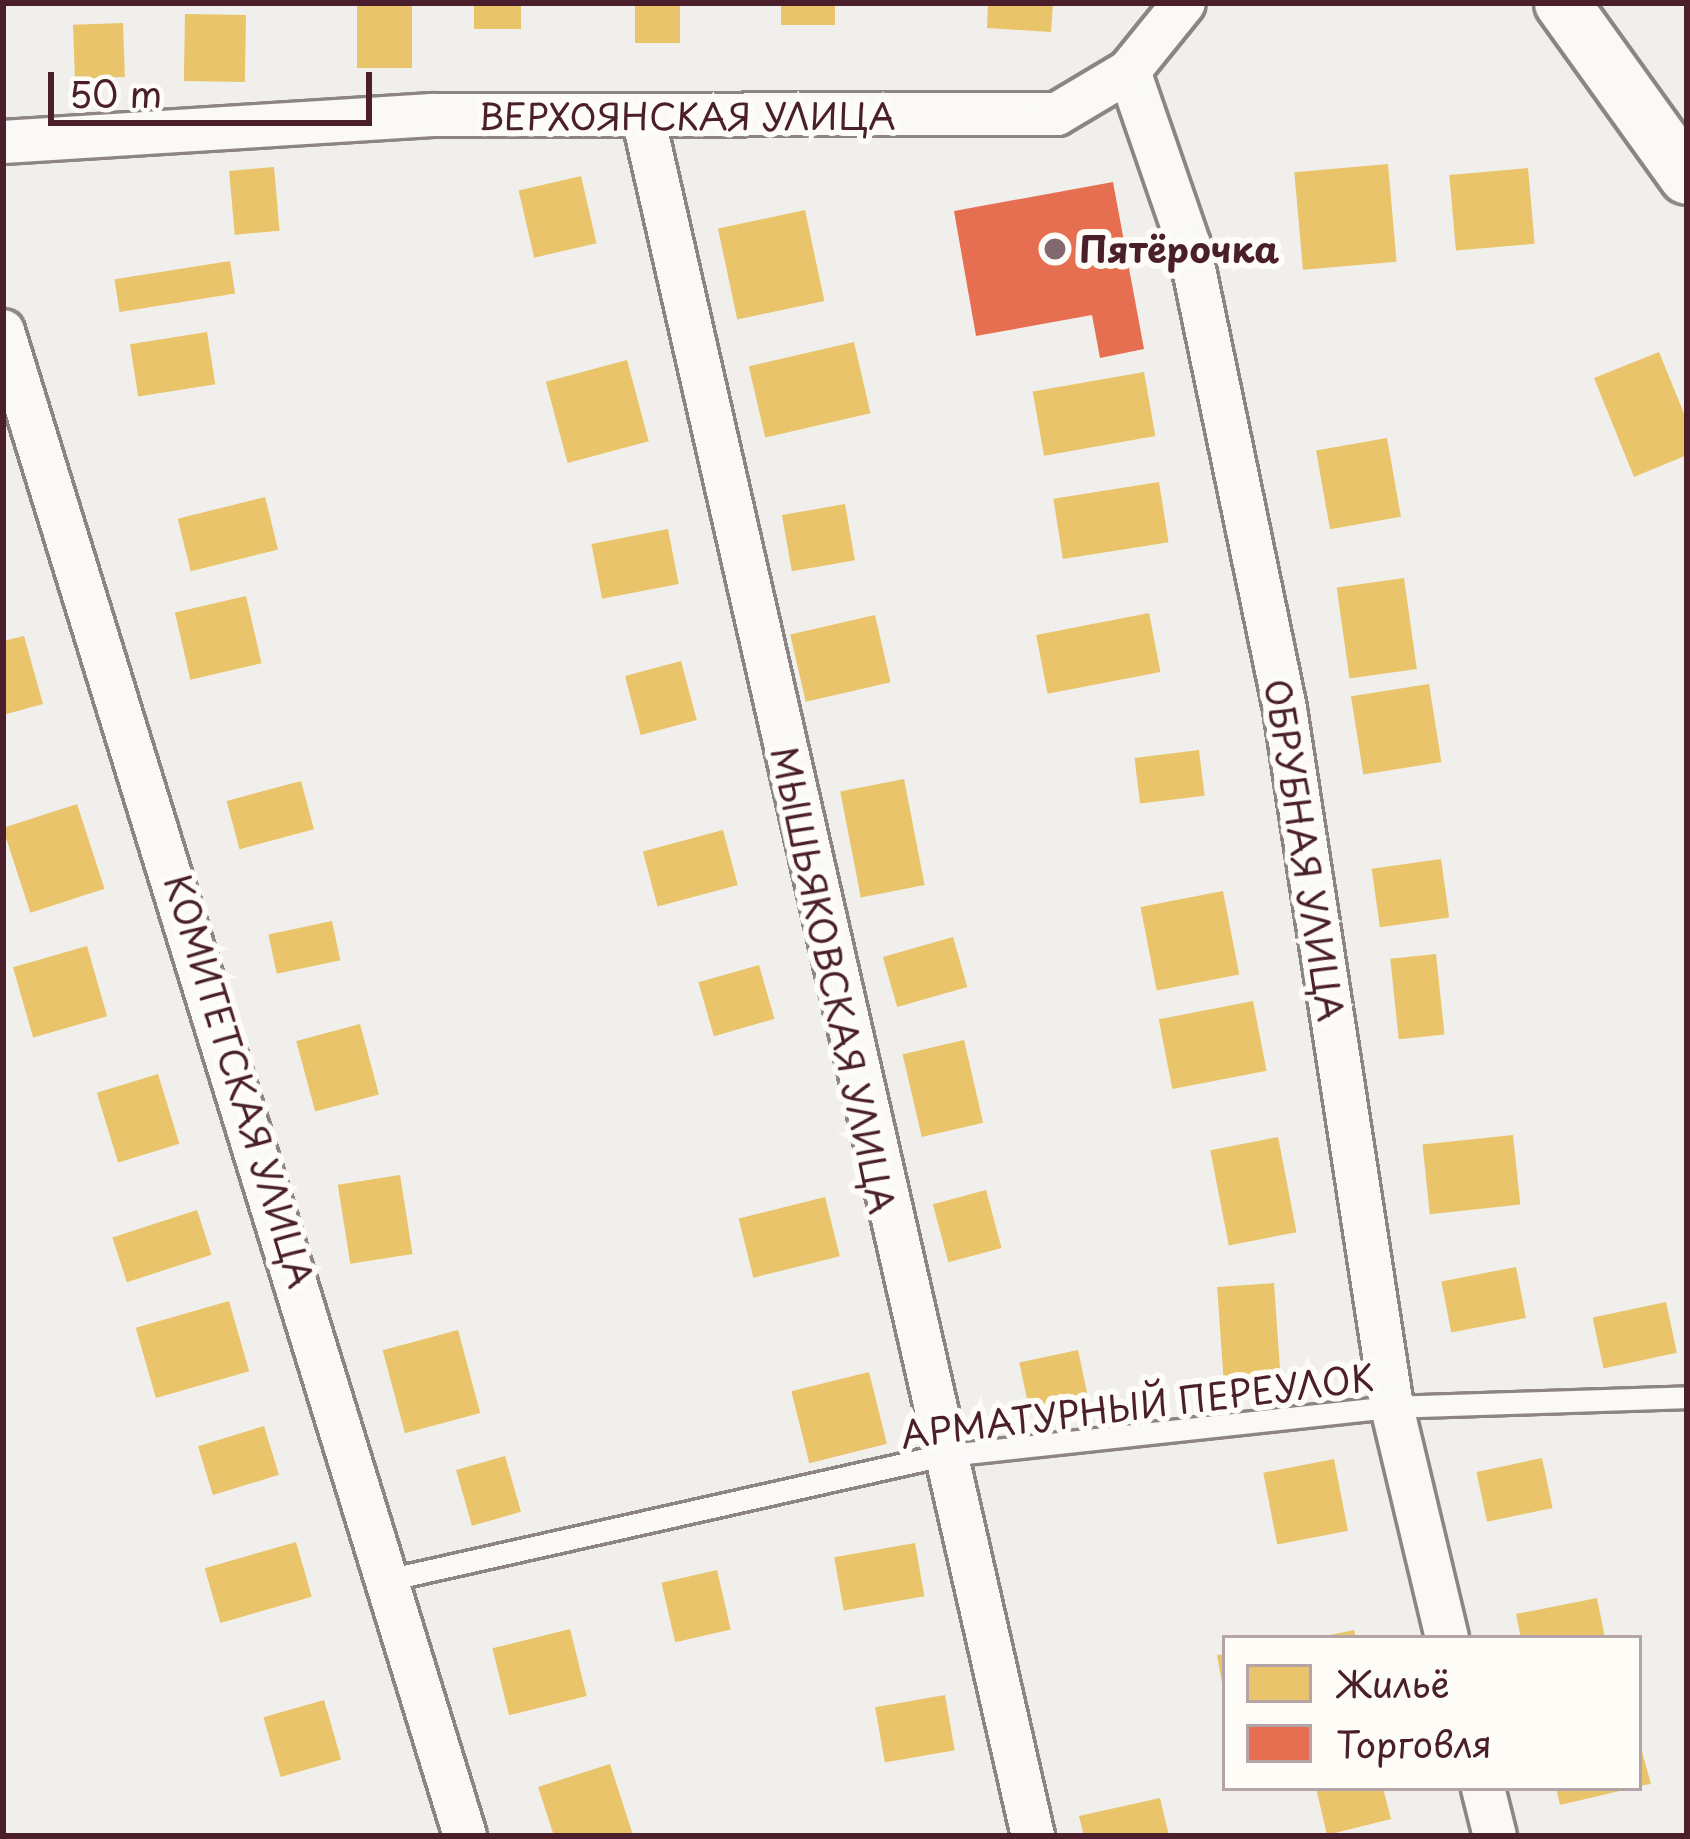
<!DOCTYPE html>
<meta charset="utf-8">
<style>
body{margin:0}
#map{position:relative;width:1690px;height:1839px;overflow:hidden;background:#f1efec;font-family:"Playpen Sans",sans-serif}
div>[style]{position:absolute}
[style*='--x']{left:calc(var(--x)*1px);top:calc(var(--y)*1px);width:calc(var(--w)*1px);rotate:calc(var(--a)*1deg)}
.homes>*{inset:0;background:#e9c46a;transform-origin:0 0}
.shops>*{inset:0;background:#e76f51}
.roads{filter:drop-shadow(3px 0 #8d8485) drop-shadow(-3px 0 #8d8485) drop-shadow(0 3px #8d8485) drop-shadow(0 -3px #8d8485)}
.service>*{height:21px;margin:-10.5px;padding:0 10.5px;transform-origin:10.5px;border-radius:10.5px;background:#faf9f7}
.minor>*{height:42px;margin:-21px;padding:0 21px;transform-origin:21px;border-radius:21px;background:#faf9f7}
.tertiary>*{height:54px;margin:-27px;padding:0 27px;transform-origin:27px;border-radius:27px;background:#faf9f7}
.dots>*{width:33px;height:33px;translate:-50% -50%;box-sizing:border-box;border:6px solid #fdfcf7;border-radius:50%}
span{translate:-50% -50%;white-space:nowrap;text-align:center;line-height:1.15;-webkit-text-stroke:12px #fdfcf7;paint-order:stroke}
.street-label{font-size:36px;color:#4a1f2b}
.poi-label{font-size:36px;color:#4a1f2b;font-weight:700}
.left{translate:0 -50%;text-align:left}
.frame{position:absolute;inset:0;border:6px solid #4a1f2b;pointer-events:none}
.legend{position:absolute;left:1222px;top:1635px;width:420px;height:156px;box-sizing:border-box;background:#fdfcf7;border:3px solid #b5a4a5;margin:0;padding:15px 21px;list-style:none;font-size:36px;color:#4a1f2b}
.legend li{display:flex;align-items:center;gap:24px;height:60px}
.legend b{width:60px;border:3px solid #b5a4a5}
.scale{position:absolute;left:48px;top:72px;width:324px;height:54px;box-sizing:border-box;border:6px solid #4a1f2b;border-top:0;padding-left:15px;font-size:36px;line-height:42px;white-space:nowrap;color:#4a1f2b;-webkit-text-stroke:9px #fdfcf7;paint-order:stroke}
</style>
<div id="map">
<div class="homes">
<i style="left:357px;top:3px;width:55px;height:65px"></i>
<i style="left:474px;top:3px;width:47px;height:26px"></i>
<i style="left:635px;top:3px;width:45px;height:40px"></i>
<i style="left:781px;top:3px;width:54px;height:22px"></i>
<i style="clip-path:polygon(988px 3px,1053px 3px,1051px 32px,987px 28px)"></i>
<i style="left:185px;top:14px;width:61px;height:67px;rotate:1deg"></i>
<i style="left:123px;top:23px;width:54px;height:50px;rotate:88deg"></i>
<i style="left:1388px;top:164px;width:98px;height:94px;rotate:85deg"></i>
<i style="left:274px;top:167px;width:64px;height:45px;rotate:85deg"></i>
<i style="left:1528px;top:168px;width:76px;height:79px;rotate:85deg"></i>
<i style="left:581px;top:176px;width:69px;height:64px;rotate:77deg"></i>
<i style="left:805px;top:210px;width:93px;height:89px;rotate:78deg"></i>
<i style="left:230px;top:261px;width:33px;height:117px;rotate:81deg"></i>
<i style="left:207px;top:332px;width:53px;height:78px;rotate:81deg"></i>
<i style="left:854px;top:342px;width:73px;height:108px;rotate:77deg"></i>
<i style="clip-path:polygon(1659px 352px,1687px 421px,1687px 455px,1634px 477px,1594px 378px)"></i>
<i style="left:627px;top:360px;width:84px;height:84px;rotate:75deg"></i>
<i style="left:1144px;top:372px;width:65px;height:113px;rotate:80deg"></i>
<i style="left:1387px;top:438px;width:80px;height:72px;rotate:80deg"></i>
<i style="left:1159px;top:482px;width:61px;height:107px;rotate:81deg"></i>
<i style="left:265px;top:497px;width:54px;height:90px;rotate:76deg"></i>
<i style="left:845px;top:504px;width:57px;height:64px;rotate:80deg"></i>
<i style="left:668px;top:529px;width:56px;height:78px;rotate:79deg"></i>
<i style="left:1404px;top:578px;width:92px;height:68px;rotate:82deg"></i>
<i style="left:246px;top:596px;width:69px;height:73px;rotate:77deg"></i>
<i style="left:1149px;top:613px;width:60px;height:115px;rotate:79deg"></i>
<i style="left:875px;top:615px;width:69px;height:87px;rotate:77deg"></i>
<i style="clip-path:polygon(24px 636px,43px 704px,3px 715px,3px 641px)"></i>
<i style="left:681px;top:661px;width:61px;height:58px;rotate:75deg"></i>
<i style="left:1429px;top:684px;width:79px;height:79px;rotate:81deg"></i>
<i style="left:1199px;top:750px;width:46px;height:65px;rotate:83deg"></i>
<i style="left:904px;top:779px;width:108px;height:65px;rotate:79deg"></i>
<i style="left:301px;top:781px;width:50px;height:77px;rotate:75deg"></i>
<i style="left:77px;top:804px;width:89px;height:78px;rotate:72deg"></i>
<i style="left:723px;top:830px;width:57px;height:83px;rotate:75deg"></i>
<i style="left:1441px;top:859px;width:59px;height:70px;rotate:82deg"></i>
<i style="left:1223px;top:891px;width:85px;height:84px;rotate:79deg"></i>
<i style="left:332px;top:921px;width:40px;height:65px;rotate:78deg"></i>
<i style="left:953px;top:937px;width:52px;height:73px;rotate:74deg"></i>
<i style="left:87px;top:946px;width:73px;height:77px;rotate:74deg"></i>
<i style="left:1436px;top:954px;width:81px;height:46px;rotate:84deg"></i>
<i style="left:759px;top:965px;width:56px;height:63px;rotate:74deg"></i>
<i style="left:1253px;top:1001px;width:71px;height:96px;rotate:79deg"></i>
<i style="left:360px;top:1024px;width:73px;height:66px;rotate:75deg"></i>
<i style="left:964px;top:1040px;width:85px;height:63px;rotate:77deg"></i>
<i style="left:158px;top:1074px;width:73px;height:64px;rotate:73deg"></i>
<i style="left:1513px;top:1135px;width:70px;height:91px;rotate:84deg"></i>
<i style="left:1278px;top:1137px;width:97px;height:69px;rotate:79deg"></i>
<i style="left:400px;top:1175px;width:80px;height:63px;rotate:81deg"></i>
<i style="left:986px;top:1190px;width:60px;height:55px;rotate:75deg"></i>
<i style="left:825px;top:1197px;width:61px;height:89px;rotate:76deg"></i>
<i style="left:197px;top:1210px;width:47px;height:89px;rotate:72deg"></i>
<i style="left:1516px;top:1267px;width:52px;height:76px;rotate:79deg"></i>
<i style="left:1274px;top:1283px;width:96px;height:57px;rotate:86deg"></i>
<i style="left:229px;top:1301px;width:73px;height:97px;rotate:74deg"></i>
<i style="left:1666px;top:1302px;width:52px;height:75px;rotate:78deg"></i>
<i style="left:458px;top:1330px;width:86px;height:78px;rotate:75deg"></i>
<i style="left:1078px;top:1350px;width:48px;height:60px;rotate:78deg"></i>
<i style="left:869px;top:1372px;width:74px;height:80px;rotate:76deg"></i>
<i style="left:264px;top:1426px;width:51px;height:69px;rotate:73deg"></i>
<i style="left:505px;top:1456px;width:58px;height:51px;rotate:74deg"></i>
<i style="left:1542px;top:1458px;width:51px;height:67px;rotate:78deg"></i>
<i style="left:1334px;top:1459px;width:73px;height:72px;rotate:79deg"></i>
<i style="left:296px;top:1542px;width:57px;height:95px;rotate:74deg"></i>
<i style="left:915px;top:1543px;width:54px;height:82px;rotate:80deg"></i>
<i style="left:717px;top:1570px;width:61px;height:57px;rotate:77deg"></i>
<i style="clip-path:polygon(1597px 1598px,1605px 1638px,1521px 1638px,1516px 1614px)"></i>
<i style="left:570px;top:1629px;width:69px;height:80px;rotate:76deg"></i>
<i style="clip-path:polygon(1354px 1630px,1356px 1638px,1325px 1638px,1325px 1636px)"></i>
<i style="clip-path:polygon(1225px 1654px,1225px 1689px,1223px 1689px,1217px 1655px)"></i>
<i style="left:945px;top:1695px;width:56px;height:71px;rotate:80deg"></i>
<i style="left:324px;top:1700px;width:62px;height:63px;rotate:74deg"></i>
<i style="clip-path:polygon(1639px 1741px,1651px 1784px,1639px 1786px)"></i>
<i style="clip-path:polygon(610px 1764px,633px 1835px,554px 1836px,538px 1787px)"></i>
<i style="clip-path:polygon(1316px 1788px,1383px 1788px,1391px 1819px,1327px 1835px)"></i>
<i style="clip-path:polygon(1556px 1788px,1624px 1788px,1624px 1790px,1560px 1805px)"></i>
<i style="clip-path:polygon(1160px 1798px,1169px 1836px,1084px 1836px,1079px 1816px)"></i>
</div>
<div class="shops">
<i style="clip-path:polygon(1113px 182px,1144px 349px,1100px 358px,1092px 315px,976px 336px,954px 211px)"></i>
</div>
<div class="roads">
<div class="service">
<i style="--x:391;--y:1579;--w:562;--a:-12.65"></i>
<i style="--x:939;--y:1456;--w:456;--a:-6.2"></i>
<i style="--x:1392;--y:1407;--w:295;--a:-1.9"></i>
</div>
<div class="minor">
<i style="--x:1129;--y:71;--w:184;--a:71"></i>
<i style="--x:1189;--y:245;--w:474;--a:78.3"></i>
<i style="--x:1285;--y:709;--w:706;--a:81.28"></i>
<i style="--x:1392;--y:1407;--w:237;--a:76.6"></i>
<i style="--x:644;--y:121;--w:1759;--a:77.22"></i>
<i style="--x:3;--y:142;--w:429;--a:-3.6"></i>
<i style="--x:431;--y:115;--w:626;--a:-0.09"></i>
<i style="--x:1057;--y:114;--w:84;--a:-30.8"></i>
<i style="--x:1129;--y:71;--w:87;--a:-51"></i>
<i style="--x:3;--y:331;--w:1574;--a:72.93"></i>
<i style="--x:1483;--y:1788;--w:49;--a:76"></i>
</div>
<div class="tertiary">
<i style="--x:1562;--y:3;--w:214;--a:54.3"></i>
</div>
</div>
<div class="dots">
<i style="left:1055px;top:249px;background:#84686f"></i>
</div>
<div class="street-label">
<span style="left:687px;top:116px">ВЕРХОЯНСКАЯ УЛИЦА</span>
<span style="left:1305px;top:850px;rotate:81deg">ОБРУБНАЯ УЛИЦА</span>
<span style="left:834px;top:980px;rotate:78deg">МЫШЬЯКОВСКАЯ УЛИЦА</span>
<span style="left:240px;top:1081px;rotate:73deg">КОМИТЕТСКАЯ УЛИЦА</span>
<span style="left:1137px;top:1405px;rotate:-7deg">АРМАТУРНЫЙ ПЕРЕУЛОК</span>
</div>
<div class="poi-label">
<span class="left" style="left:1079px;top:249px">Пятёрочка</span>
</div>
<div class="frame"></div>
<ul class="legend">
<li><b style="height:33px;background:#e9c46a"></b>Жильё</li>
<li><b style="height:33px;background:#e76f51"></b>Торговля</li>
</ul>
<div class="scale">50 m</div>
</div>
